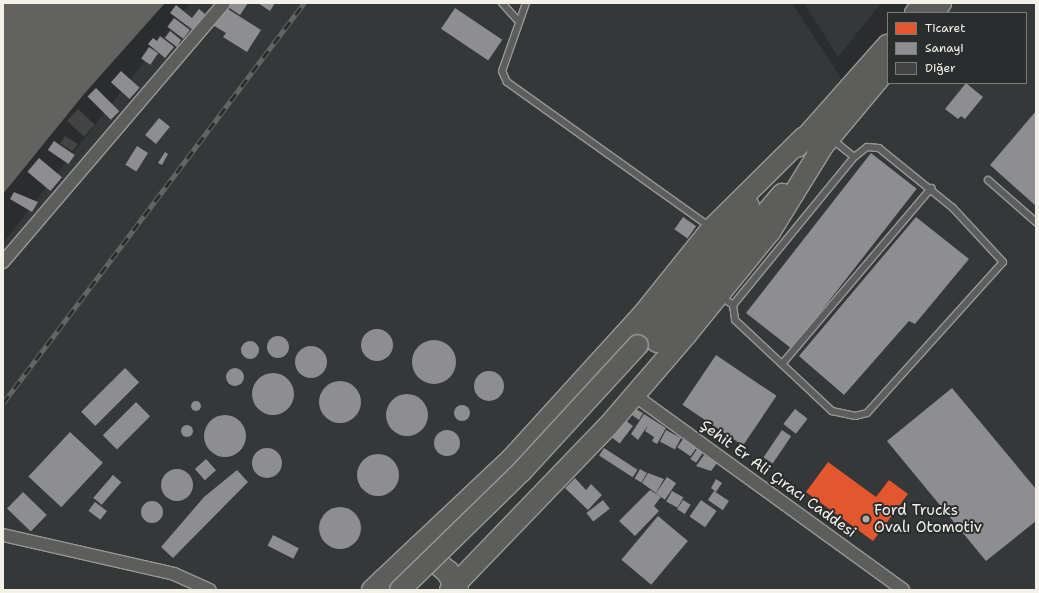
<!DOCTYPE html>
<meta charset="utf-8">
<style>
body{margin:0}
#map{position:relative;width:1039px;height:593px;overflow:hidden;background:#2b2c2d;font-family:"Shantell Sans",sans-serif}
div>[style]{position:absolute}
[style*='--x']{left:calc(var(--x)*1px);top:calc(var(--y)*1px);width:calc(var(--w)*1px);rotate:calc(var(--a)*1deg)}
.built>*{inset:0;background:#353838}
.water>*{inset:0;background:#626361}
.shops>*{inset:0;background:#e4572e}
.industry>*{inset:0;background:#8d8d92;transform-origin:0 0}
.round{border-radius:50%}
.building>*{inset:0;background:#434344;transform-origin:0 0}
.roads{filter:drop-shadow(1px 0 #979796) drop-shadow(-1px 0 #979796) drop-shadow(0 1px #979796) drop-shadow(0 -1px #979796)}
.service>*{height:6px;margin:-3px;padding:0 3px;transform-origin:3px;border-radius:3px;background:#5d5d5c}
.minor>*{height:12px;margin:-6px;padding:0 6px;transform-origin:6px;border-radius:6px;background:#5d5d5c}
.trunk>*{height:20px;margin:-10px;padding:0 10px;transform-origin:10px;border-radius:10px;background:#5d5d5c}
.motorway>*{height:22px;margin:-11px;padding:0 11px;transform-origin:11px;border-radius:11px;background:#5d5d5c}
.rail>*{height:4.5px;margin-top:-2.25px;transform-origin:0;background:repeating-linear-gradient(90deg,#2a2d2e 0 9px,#646464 0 18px);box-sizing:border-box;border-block:1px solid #646464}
.bridges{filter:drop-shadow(1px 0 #979796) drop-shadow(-1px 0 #979796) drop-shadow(0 1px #979796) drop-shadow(0 -1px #979796)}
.trunk-bridge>*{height:20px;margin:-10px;padding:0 10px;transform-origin:10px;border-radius:10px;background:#5d5d5c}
.dots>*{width:11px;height:11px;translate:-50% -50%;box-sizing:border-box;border:2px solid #2a2d2e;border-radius:50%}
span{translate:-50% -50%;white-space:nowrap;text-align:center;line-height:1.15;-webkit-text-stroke:4px #2a2d2e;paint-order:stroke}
.street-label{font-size:15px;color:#f4f1e8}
.poi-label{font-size:15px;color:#f4f1e8}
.left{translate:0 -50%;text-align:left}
.frame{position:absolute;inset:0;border:4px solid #f4f1e8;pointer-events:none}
.legend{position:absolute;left:887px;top:12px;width:140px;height:72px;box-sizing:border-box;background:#2a2d2e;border:1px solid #7b7b78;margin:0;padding:5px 7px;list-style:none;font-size:12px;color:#f4f1e8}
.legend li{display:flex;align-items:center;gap:8px;height:20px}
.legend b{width:20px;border:1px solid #7b7b78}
</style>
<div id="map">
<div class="built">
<i style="clip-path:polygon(190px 3px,792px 3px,844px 83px,888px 31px,888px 83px,1026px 83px,1026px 13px,903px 13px,912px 3px,1036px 3px,1036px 590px,3px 590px,3px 243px)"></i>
<i style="clip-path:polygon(804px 3px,881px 3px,838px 57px)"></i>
</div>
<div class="water">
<i style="clip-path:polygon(3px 3px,165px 3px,84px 94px,3px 194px)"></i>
</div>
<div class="shops">
<i style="clip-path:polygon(828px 462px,876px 497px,889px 480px,908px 494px,873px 541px,806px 492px)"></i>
</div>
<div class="industry">
<i style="clip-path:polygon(231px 3px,248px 3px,240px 15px,228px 7px)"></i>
<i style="clip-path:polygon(258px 3px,275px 3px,270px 11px)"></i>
<i style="clip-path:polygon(176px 5px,192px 18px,199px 9px,205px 14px,193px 30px,170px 13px)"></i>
<i style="clip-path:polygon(223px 6px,261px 30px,247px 52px,223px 37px,226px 33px,211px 24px)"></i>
<i style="left:455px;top:8px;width:57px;height:25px;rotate:34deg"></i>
<i style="left:174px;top:18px;width:20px;height:11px;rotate:37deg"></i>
<i style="clip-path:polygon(170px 31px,181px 40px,177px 47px,165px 38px)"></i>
<i style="clip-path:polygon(160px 36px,174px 47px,165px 58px,148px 44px,153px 38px,157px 41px)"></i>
<i style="left:149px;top:47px;width:11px;height:14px;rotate:34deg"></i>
<i style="left:121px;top:71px;width:25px;height:15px;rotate:42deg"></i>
<i style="clip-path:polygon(966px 83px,983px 97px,965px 119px,961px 116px,958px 119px,945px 109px)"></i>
<i style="left:96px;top:88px;width:33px;height:12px;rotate:45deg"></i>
<i style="clip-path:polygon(1036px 111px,1036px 206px,990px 165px)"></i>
<i style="left:159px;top:118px;width:14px;height:22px;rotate:39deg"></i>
<i style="left:54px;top:141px;width:25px;height:11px;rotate:34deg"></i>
<i style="left:137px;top:146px;width:13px;height:22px;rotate:32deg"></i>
<i style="clip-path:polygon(165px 152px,168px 154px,162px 165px,158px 163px)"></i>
<i style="left:871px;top:153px;width:58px;height:203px;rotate:38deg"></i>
<i style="left:39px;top:158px;width:30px;height:18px;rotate:40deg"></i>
<i style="clip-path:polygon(14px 192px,38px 202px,32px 212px,10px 199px)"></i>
<i style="left:683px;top:217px;width:16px;height:15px;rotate:35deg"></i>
<i style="clip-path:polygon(916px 217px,969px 259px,915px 324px,909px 321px,844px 395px,799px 356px)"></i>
<i class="round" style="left:361px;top:329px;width:32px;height:32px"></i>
<i class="round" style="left:267px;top:336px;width:22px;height:22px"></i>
<i class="round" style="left:412px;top:340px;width:44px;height:44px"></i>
<i class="round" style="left:241px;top:341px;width:18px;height:18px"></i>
<i class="round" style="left:295px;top:346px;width:32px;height:32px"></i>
<i style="left:716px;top:355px;width:73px;height:60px;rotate:34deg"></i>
<i class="round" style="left:226px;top:368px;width:18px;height:18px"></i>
<i style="left:125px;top:368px;width:20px;height:62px;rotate:45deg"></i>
<i class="round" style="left:474px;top:371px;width:30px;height:30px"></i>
<i class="round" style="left:252px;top:373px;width:42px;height:42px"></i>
<i class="round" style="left:319px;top:381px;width:42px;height:42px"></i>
<i style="clip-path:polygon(952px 388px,1036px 489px,1036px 521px,986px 561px,887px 441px)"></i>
<i class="round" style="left:386px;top:394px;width:42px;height:42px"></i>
<i class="round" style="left:191px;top:401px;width:10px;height:10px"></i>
<i style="left:136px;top:402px;width:20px;height:47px;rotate:45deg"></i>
<i class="round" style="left:454px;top:405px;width:16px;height:16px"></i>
<i style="clip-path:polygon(632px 407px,643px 413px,639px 420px,629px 413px)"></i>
<i style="left:795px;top:409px;width:16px;height:19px;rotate:38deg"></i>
<i style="clip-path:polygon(644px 414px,666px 428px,657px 444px,652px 441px,654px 437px,645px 431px,648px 425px,638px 440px,631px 434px)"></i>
<i class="round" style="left:204px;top:415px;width:42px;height:42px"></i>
<i style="left:621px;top:417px;width:15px;height:22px;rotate:37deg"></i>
<i class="round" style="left:181px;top:425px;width:12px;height:12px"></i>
<i class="round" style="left:434px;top:430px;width:26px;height:26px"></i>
<i style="left:666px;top:430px;width:17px;height:13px;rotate:28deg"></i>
<i style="left:782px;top:430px;width:11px;height:33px;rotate:34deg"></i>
<i style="left:70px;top:432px;width:45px;height:61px;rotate:43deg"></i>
<i style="left:683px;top:439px;width:16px;height:10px;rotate:35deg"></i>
<i class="round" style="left:252px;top:448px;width:30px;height:30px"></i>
<i style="left:604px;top:448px;width:40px;height:9px;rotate:33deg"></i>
<i style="left:697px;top:449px;width:7px;height:12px;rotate:34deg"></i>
<i class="round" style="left:357px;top:454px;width:42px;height:42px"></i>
<i style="clip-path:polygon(704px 455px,717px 463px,711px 471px,696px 466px)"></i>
<i style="left:206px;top:459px;width:15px;height:15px;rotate:48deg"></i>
<i class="round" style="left:161px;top:469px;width:32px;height:32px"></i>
<i style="left:640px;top:469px;width:8px;height:11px;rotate:30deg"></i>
<i style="clip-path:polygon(237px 470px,248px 482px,173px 558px,161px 547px,204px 497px)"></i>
<i style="clip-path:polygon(648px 473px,664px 479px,656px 493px,642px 483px)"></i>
<i style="left:113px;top:475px;width:11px;height:30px;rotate:41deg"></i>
<i style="left:667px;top:477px;width:11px;height:20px;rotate:34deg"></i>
<i style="clip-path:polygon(575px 478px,586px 490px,591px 484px,602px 495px,588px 510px,565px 488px)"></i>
<i style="clip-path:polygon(716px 479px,722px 483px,716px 492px,711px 488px)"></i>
<i style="clip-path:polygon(650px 490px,661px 497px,654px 506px,659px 511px,635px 536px,619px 521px)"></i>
<i style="left:672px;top:491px;width:13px;height:12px;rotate:29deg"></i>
<i style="left:714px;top:491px;width:18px;height:11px;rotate:34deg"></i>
<i style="left:23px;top:492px;width:33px;height:23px;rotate:44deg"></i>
<i style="left:603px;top:500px;width:11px;height:21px;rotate:52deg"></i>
<i style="left:683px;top:500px;width:9px;height:11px;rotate:32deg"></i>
<i style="left:701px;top:500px;width:19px;height:20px;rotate:35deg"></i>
<i class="round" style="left:141px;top:501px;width:22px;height:22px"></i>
<i style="left:95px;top:502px;width:15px;height:11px;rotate:37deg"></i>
<i class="round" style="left:319px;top:507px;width:42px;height:42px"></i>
<i style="left:658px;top:516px;width:39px;height:57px;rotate:40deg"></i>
<i style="left:273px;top:535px;width:29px;height:12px;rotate:27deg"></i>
</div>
<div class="building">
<i style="left:78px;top:109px;width:23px;height:16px;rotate:43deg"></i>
<i style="left:65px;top:136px;width:15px;height:9px;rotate:32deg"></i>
</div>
<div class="roads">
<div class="service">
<i style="--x:502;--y:3;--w:25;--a:48"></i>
<i style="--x:526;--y:3;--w:72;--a:109.4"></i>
<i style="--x:502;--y:71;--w:12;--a:66"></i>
<i style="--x:507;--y:82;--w:249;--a:35.5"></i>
<i style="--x:988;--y:180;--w:64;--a:41.2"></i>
<i style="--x:722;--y:297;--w:14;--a:36"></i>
<i style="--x:733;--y:305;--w:191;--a:-50.7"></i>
<i style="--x:854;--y:157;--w:28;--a:-141"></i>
<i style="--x:733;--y:305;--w:15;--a:82"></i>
<i style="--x:735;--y:320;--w:133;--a:43.2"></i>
<i style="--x:832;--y:411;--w:24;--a:12"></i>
<i style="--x:855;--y:416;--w:12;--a:-14"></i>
<i style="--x:867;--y:413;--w:203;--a:-48"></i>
<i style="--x:1003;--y:262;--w:74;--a:-132.8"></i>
<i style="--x:953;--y:208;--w:95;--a:-141"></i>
<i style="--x:879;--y:148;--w:12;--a:-175"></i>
<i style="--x:867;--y:147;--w:16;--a:142"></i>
<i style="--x:782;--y:364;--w:231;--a:-49.7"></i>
</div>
<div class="minor">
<i style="--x:3;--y:262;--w:340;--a:-49.5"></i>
<i style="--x:634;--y:395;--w:332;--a:35.9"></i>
<i style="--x:3;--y:535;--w:175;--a:12.8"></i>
<i style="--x:174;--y:574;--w:39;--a:24"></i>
</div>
<div class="trunk">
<i style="--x:915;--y:13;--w:13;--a:-48"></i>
<i style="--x:933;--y:13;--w:13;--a:-51"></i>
<i style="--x:797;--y:147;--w:137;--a:-48.5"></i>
<i style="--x:817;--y:153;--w:111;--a:-50.1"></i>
<i style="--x:657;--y:342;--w:194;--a:-49.8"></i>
<i style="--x:638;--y:345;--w:178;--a:-51.4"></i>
<i style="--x:372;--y:590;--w:191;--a:-43.3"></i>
<i style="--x:511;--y:459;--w:196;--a:-47.7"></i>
<i style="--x:643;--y:314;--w:110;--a:-51.3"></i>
<i style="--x:712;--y:228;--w:129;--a:-44.7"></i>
<i style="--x:450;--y:590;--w:228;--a:-46.1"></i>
<i style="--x:608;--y:426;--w:121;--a:-49.3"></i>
<i style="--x:687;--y:334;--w:132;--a:-50.9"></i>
<i style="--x:770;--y:232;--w:105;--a:-58.3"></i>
</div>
<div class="motorway">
<i style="--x:419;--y:547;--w:38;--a:41"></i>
<i style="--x:448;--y:572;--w:20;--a:63"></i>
<i style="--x:384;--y:580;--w:10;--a:79"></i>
</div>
</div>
<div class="rail">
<i style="--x:3;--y:403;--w:501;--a:-53.04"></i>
</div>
<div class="bridges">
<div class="trunk-bridge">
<i style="--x:400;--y:590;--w:170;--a:-44.3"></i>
<i style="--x:522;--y:471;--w:171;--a:-47.4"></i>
</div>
</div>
<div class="dots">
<i style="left:866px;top:519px;background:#aeaca7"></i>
</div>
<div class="street-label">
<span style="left:778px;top:479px;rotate:36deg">Şehit Er Ali Çıracı Caddesi</span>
</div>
<div class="poi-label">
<span class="left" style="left:874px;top:519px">Ford Trucks<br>Ovalı Otomotiv</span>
</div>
<div class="frame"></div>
<ul class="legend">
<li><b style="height:11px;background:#e4572e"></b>Ticaret</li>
<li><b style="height:11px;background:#8d8d92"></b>Sanayi</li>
<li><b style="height:11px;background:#434344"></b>Diğer</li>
</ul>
</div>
